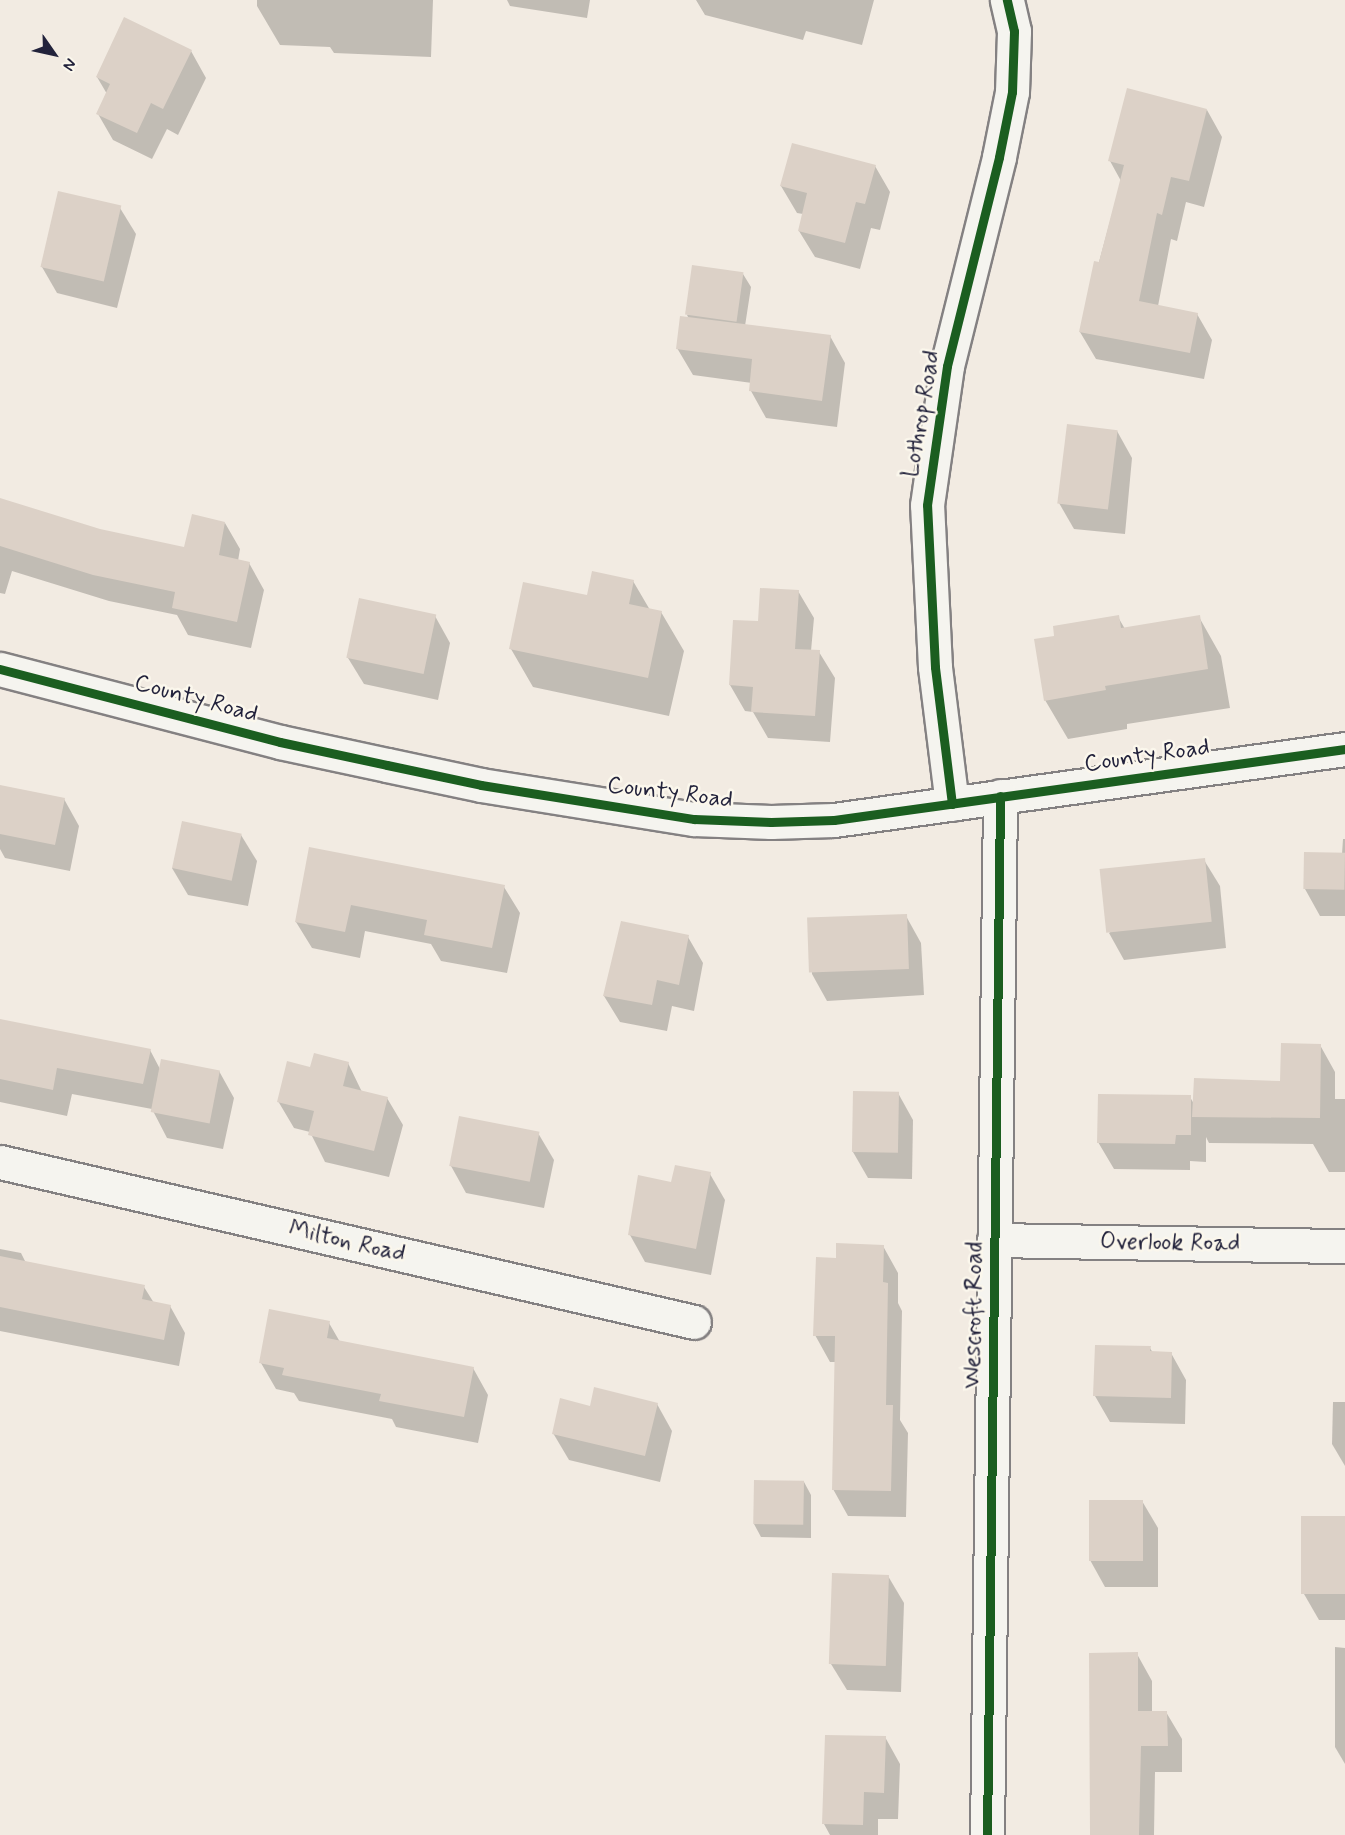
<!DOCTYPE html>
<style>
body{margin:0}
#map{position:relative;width:1345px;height:1835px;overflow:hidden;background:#f2ebe2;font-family:Mynerve,sans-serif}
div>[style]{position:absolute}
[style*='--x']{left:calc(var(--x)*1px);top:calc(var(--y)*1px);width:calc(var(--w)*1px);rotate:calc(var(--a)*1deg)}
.shadow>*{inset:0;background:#0003}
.building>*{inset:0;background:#dcd1c7;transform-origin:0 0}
.roads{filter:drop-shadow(2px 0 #848182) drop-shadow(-2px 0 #848182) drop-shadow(0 2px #848182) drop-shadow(0 -2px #848182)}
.minor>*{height:33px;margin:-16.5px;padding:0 16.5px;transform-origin:16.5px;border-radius:16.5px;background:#f5f4ef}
.cycleway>*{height:9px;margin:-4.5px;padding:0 4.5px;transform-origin:4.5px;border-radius:4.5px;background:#1b5e20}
span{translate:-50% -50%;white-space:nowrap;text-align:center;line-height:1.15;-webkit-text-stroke:5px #fbf7ec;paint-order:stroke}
.street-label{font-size:24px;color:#22223b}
.north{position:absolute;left:24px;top:24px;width:60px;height:60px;-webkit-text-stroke:4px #fbf7ec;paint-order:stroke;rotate:124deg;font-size:16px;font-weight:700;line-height:24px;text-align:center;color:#22223b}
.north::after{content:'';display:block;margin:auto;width:21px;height:27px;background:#22223b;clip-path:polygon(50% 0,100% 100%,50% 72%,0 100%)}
</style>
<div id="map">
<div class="shadow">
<i style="clip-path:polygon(257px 0,433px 0,431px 57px,334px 53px,330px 47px,280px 45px,257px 6px)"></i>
<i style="clip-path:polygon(507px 0,590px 0,587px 18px,510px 6px)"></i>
<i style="clip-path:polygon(696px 0,874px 0,862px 45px,806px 31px,803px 40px,705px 15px)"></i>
<i style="clip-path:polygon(191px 51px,206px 78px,178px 135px,167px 129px,152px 159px,113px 140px,98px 114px,107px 94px,97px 77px)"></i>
<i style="clip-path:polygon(1207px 110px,1222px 137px,1204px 207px,1186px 202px,1177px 241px,1171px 239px,1158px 306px,1197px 314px,1212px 340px,1204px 379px,1096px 359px,1080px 332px,1121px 181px,1110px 161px)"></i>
<i style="clip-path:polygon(875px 166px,890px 192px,880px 230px,871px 228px,860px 269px,815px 257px,799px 231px,803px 214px,797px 213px,781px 186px)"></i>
<i style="clip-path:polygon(120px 208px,136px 234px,117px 308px,57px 293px,42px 267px)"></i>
<i style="clip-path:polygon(743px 274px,751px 287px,745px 326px,830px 336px,845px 363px,837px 427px,766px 418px,751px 391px,752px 383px,693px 375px,677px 348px,689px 319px,687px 315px)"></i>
<i style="clip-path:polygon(1117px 431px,1132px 458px,1125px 534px,1074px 529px,1059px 503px)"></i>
<i style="clip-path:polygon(0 499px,99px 531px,186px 549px,225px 523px,240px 549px,238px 561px,249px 563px,264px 590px,251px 648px,188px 635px,177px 615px,109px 601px,12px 571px,5px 594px,0 593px)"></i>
<i style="clip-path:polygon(633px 581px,650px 610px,661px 612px,684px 651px,669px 716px,533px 687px,511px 649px,588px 597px)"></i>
<i style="clip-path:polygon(798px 591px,814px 618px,811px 651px,819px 652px,835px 678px,830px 742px,768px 738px,753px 712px,745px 711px,730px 685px,759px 623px)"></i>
<i style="clip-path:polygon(435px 616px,450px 643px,438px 700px,364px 684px,348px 658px)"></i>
<i style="clip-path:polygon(1118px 617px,1125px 629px,1199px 617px,1221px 656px,1230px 708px,1127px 724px,1127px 729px,1068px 739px,1045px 700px,1056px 637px)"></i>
<i style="clip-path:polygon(0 787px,64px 799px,79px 826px,70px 871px,5px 858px,0 849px)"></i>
<i style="clip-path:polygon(241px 835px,257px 861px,248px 906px,188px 895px,172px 868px)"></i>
<i style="clip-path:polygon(1343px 839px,1345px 839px,1345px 916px,1320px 916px,1305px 889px,1306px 853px,1342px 854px)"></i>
<i style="clip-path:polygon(311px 849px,504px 887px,520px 913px,507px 973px,441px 961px,431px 944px,365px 931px,360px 958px,312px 948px,296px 922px)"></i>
<i style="clip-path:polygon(1204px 860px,1220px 886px,1226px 948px,1124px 960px,1109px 933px)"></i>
<i style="clip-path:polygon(906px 916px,921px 943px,924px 995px,827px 1001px,812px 974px,809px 921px)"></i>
<i style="clip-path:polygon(688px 937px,703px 963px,694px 1011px,672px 1006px,667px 1031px,620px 1022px,604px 996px)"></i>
<i style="clip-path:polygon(0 1021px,150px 1050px,160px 1069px,219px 1071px,234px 1098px,223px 1149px,167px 1138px,152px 1109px,72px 1094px,67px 1116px,0 1102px)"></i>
<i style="clip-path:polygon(1320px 1045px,1335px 1072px,1335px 1099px,1345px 1099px,1345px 1172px,1329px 1172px,1313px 1144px,1209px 1143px,1206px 1137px,1206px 1162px,1190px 1161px,1190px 1170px,1114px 1169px,1098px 1142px,1190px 1097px,1194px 1104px,1281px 1082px)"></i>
<i style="clip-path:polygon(348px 1063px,362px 1092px,387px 1098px,403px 1125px,389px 1177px,325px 1162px,310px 1132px,294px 1128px,278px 1101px,311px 1069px)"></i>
<i style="clip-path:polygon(898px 1093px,913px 1120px,912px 1179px,868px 1178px,853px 1152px)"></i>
<i style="clip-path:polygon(538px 1133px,554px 1160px,544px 1208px,466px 1193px,451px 1166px)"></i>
<i style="clip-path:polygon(710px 1174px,725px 1200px,711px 1275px,645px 1262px,630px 1235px)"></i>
<i style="clip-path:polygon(883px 1246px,898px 1273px,898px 1303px,902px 1311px,900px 1420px,908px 1433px,906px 1517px,848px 1516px,833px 1489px,836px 1362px,830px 1362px,815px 1335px,837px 1259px)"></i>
<i style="clip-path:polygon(0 1249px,21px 1253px,26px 1263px,144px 1287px,154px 1303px,170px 1306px,185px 1333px,179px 1366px,0 1331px)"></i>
<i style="clip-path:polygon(329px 1323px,340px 1342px,473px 1368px,488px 1395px,478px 1443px,396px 1427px,392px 1419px,299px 1401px,294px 1393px,276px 1389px,261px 1363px)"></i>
<i style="clip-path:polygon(1150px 1348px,1153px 1353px,1171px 1353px,1186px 1380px,1185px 1424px,1110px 1422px,1095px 1396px)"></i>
<i style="clip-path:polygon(1333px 1402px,1345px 1402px,1345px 1466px,1332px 1444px)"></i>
<i style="clip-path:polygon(657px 1404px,672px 1431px,660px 1482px,569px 1460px,553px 1433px,591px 1408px)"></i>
<i style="clip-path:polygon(755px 1481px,804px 1482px,811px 1495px,811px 1538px,761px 1537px,754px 1524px)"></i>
<i style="clip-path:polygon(1142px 1501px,1158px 1528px,1158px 1587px,1105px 1587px,1090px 1560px)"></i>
<i style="clip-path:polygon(1345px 1518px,1345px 1620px,1319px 1620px,1304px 1594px)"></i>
<i style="clip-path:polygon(888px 1576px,904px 1603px,901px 1692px,847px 1690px,831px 1664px)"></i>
<i style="clip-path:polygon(1335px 1647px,1345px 1648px,1345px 1764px,1335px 1747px)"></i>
<i style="clip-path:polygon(1137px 1654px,1152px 1681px,1152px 1712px,1166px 1712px,1182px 1739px,1182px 1772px,1155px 1772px,1154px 1835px,1092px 1835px)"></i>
<i style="clip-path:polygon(885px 1737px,900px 1764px,898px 1819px,878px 1819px,878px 1835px,830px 1835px,824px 1824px)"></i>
</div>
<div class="building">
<i style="clip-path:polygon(124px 17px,192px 50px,163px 109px,151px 103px,137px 133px,96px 114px,110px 84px,96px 77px)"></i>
<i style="clip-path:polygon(1127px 88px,1207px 109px,1189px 181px,1171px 177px,1162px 215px,1157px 213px,1139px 301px,1198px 313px,1190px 353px,1079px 332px,1094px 261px,1099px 262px,1124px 165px,1108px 161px)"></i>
<i style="clip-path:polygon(792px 143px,876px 165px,865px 204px,856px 202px,845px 243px,798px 231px,807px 193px,780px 186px)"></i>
<i style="left:58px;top:191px;width:65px;height:78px;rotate:13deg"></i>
<i style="left:692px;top:265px;width:52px;height:50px;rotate:8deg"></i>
<i style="clip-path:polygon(680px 316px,831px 335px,822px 401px,749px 391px,752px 359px,676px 349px)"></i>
<i style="left:1067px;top:424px;width:51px;height:80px;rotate:7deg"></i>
<i style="clip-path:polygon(0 498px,100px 529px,184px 547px,192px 514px,225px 522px,219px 555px,250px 562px,237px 622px,172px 608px,175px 592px,93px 575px,0 546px)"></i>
<i style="clip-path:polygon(592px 571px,634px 580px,629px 604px,662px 611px,648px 678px,509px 649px,523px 582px,587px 595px)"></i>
<i style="clip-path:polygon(760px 588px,799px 590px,795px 649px,820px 650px,815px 716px,751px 712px,753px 687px,729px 685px,733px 620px,758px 621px)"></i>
<i style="left:359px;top:598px;width:79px;height:61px;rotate:12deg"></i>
<i style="clip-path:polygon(1119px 615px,1121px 628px,1200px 615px,1208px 669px,1105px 686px,1106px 690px,1044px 701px,1034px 639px,1054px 636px,1053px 626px)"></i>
<i style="clip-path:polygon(0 785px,65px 798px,55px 845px,0 834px)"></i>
<i style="left:182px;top:821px;width:61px;height:48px;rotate:12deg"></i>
<i style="clip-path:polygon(309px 847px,505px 885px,492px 948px,424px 935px,427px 920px,351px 905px,345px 932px,295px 922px)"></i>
<i style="left:1304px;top:852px;width:41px;height:37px;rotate:1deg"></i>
<i style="left:1205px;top:858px;width:64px;height:106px;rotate:84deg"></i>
<i style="left:907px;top:914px;width:55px;height:100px;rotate:88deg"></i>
<i style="clip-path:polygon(621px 921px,689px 935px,679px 985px,657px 980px,652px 1005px,603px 996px)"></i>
<i style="clip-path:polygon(0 1019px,151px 1049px,143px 1084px,57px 1068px,53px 1090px,0 1079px)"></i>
<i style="clip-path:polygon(1281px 1043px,1321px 1044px,1320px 1118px,1192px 1117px,1194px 1078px,1280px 1081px)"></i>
<i style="clip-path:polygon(314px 1053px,349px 1062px,343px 1086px,388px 1097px,374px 1151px,308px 1135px,314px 1111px,277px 1102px,287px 1061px,310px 1067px)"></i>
<i style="left:161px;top:1059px;width:60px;height:54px;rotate:11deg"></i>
<i style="left:853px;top:1091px;width:46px;height:61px;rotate:1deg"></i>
<i style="clip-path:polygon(1098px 1094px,1191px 1095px,1191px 1135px,1176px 1135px,1175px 1144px,1097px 1143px)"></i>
<i style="left:459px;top:1116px;width:82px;height:51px;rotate:11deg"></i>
<i style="clip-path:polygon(675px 1165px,711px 1172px,696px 1249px,628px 1235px,638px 1175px,671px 1182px)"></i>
<i style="clip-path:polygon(836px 1243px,884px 1245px,883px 1282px,888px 1283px,886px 1405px,893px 1405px,891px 1491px,832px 1490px,835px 1336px,813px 1336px,816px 1257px,836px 1258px)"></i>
<i style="clip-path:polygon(0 1256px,145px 1285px,142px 1299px,171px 1305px,164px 1340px,0 1307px)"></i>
<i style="clip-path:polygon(269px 1309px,330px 1321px,327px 1338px,474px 1367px,464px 1417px,379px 1401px,381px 1394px,282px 1375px,284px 1368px,259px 1363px)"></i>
<i style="clip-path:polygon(1095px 1345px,1151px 1346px,1150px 1351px,1172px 1352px,1171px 1398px,1093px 1396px)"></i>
<i style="clip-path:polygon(594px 1387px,658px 1403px,645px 1456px,552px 1434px,560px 1398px,590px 1406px)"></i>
<i style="left:754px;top:1480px;width:50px;height:44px;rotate:1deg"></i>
<i style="left:1089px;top:1500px;width:54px;height:61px"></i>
<i style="left:1345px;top:1516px;width:78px;height:44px;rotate:90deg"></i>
<i style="left:832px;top:1573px;width:57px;height:91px;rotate:2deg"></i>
<i style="clip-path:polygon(1138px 1652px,1138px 1711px,1167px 1711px,1168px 1746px,1141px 1746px,1139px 1835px,1090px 1835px,1089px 1653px)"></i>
<i style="clip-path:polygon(825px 1735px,886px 1736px,884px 1793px,864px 1792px,863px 1825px,822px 1824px)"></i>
</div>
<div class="roads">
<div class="minor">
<i style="--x:0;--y:669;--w:289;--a:14.6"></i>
<i style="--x:280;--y:742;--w:109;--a:12.1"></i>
<i style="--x:387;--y:765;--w:96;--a:12"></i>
<i style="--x:481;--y:785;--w:216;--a:9.1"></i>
<i style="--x:694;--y:819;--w:77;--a:2.2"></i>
<i style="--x:771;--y:822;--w:63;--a:-1.8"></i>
<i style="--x:834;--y:820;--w:516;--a:-7.91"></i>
<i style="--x:952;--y:804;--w:138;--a:-97.1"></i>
<i style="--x:935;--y:667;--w:162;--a:-92.8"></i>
<i style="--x:927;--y:505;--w:140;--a:-81.8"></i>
<i style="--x:947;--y:366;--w:215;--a:-76"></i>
<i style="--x:999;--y:157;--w:66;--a:-78.7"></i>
<i style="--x:1012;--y:92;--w:61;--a:-88.1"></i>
<i style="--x:1014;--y:31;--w:32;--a:-103"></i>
<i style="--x:0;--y:1162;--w:712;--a:12.98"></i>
<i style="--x:994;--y:1240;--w:351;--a:1"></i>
<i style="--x:987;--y:1835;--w:1039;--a:-89.28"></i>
</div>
</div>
<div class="cycleway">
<i style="--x:0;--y:669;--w:289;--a:14.6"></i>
<i style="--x:280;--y:742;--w:109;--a:12.1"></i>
<i style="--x:387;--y:765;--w:96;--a:12"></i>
<i style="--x:481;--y:785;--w:216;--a:9.1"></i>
<i style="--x:694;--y:819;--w:77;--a:2.2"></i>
<i style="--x:771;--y:822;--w:63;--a:-1.8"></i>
<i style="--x:834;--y:820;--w:516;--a:-7.91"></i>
<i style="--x:952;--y:804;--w:138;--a:-97.1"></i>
<i style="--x:935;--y:667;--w:162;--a:-92.8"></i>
<i style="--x:927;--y:505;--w:140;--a:-81.8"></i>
<i style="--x:947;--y:366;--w:215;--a:-76"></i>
<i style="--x:999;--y:157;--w:66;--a:-78.7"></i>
<i style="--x:1012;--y:92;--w:61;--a:-88.1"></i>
<i style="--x:1014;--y:31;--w:32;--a:-103"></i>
<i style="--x:987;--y:1835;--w:1039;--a:-89.28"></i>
</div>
<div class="street-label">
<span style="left:922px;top:414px;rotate:-80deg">Lothrop Road</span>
<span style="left:196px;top:699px;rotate:15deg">County Road</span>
<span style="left:1147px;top:756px;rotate:-8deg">County Road</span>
<span style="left:670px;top:793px;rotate:7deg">County Road</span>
<span style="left:347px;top:1242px;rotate:13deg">Milton Road</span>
<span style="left:1170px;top:1243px;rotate:1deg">Overlook Road</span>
<span style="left:974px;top:1315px;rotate:-89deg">Wescroft Road</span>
</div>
<div class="north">N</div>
</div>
